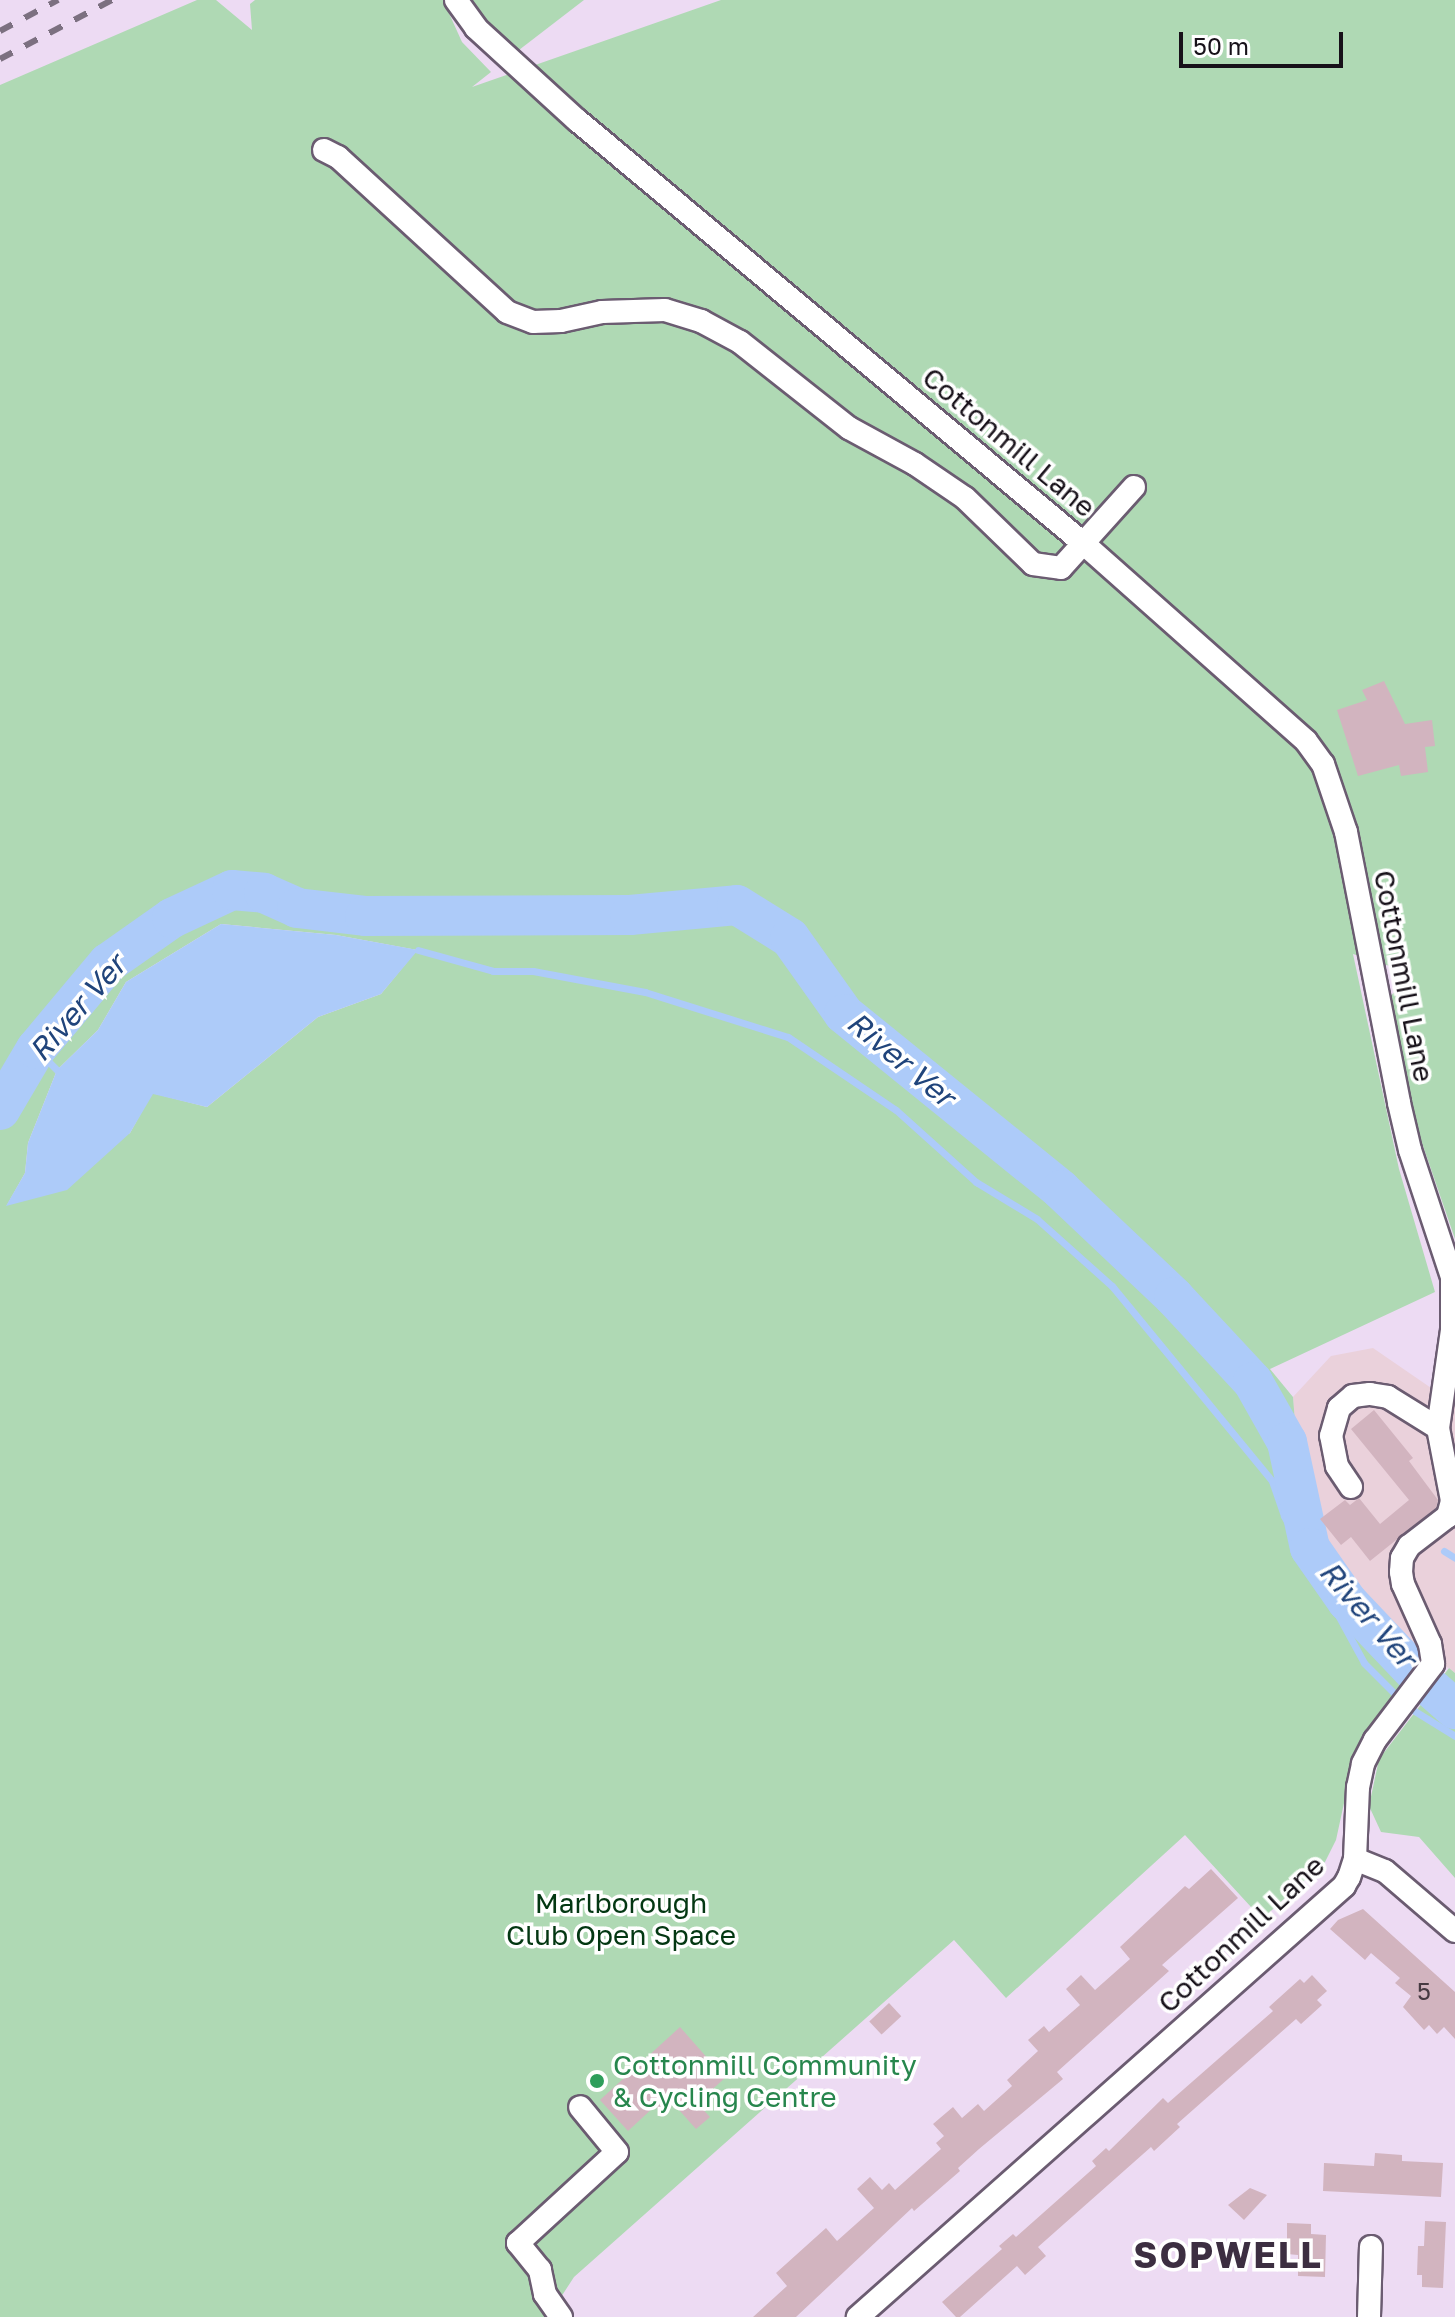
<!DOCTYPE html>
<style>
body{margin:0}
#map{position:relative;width:1455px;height:2317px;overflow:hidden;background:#eddbf3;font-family:"Golos Text",sans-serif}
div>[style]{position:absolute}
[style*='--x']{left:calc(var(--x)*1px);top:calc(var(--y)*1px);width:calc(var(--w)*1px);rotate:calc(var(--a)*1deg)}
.commercial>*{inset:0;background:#ead1db}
.green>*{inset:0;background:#afd9b4}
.water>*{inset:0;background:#adcbf9}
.stream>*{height:7px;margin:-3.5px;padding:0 3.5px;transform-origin:3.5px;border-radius:3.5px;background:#adcbf9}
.river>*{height:40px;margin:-20px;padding:0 20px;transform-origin:20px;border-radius:20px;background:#adcbf9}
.building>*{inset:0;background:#d2b4bf;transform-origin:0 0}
.roads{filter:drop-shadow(2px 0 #6b5c71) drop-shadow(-2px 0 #6b5c71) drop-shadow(0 2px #6b5c71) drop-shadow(0 -2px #6b5c71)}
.minor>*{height:22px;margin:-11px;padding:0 11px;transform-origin:11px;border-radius:11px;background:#fff}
.rail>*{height:6px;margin-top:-3px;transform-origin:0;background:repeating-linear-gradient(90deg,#7c7080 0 14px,transparent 0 28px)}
.dots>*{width:22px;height:22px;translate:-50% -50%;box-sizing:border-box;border:4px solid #fff;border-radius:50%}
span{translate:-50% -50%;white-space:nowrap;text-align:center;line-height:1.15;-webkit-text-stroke:7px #fff;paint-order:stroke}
.number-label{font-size:24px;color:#463a42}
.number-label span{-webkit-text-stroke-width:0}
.street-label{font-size:28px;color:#171119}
.park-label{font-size:28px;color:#033712}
.leisure-label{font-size:28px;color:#27864d}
.left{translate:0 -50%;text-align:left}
.water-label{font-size:30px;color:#20447b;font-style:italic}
.district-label{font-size:36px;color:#3c2e41;font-weight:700;letter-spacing:2px}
.scale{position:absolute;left:1179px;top:32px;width:164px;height:36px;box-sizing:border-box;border:4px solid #171119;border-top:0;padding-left:10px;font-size:24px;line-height:28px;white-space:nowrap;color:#171119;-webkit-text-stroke:6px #fff;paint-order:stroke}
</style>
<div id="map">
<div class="commercial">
<i style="clip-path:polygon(1373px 1348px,1450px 1401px,1455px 1391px,1455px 1673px,1449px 1668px,1408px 1657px,1354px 1601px,1317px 1544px,1300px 1483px,1293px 1397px,1331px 1356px)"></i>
</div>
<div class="green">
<i style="clip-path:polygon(evenodd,197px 0,216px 0,252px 30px,250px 4px,255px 0,443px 0,462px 42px,491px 72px,472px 87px,721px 0,1455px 0,1455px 1239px,1411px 1111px,1389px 998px,1411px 973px,1353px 954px,1399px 1169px,1435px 1292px,1270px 1369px,1293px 1397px,1300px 1483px,1317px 1544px,1354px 1601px,1408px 1657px,1410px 1672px,1374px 1720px,1349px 1780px,1336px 1840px,1325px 1862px,1262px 1919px,1185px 1835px,1006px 1998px,954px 1940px,574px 2277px,548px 2317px,0 2317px,0 85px,197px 0,221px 924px,336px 935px,417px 950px,381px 994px,318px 1017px,207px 1107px,152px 1093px,130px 1133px,7px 1205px,25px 1173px,28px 1143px,57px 1070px,98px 1030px,126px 982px,221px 924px)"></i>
<i style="clip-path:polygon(471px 0,584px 0,519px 50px,485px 20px)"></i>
<i style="clip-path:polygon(1449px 1668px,1455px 1673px,1455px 1878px,1419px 1837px,1381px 1832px,1369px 1806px,1379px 1759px)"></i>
</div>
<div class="water">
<i style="clip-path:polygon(221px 924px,336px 935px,418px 950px,381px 994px,318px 1017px,207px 1107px,153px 1094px,130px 1133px,67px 1190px,6px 1206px,25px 1173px,28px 1143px,57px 1070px,98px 1030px,126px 982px)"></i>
</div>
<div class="stream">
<i style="--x:418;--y:950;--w:78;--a:15.6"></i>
<i style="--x:493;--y:971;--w:40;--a:0"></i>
<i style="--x:533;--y:971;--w:114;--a:10.6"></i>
<i style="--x:645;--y:992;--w:150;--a:17.5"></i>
<i style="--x:788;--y:1037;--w:130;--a:34.1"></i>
<i style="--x:896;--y:1110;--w:108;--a:42"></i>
<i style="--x:976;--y:1182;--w:71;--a:31.2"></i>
<i style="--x:1037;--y:1219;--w:101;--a:41.8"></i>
<i style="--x:1112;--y:1286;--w:252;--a:50.6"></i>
<i style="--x:1272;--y:1481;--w:37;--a:71"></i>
<i style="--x:1284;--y:1516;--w:167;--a:61.4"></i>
<i style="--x:1364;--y:1663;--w:48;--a:45"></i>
<i style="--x:36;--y:1049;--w:30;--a:45"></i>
<i style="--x:1444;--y:1551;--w:13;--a:32"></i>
<i style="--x:1413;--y:1710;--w:49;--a:31.8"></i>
</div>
<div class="river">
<i style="--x:0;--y:1110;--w:71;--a:-59.5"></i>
<i style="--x:36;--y:1049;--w:112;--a:-50.1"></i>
<i style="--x:108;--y:963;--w:78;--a:-35.1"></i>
<i style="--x:172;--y:918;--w:66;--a:-25"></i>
<i style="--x:232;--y:890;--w:32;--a:5"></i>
<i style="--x:264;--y:893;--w:36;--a:24"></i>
<i style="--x:297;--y:908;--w:68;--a:6.7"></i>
<i style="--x:365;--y:916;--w:265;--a:-0.2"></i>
<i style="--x:630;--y:915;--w:107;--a:-5.3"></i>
<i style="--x:737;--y:905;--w:62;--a:31.9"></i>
<i style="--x:790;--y:938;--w:93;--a:54.6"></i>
<i style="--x:844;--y:1014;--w:279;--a:39"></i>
<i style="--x:1061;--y:1190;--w:156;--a:43.4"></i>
<i style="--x:1174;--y:1297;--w:116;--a:47.1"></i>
<i style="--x:1253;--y:1382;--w:69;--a:60.5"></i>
<i style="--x:1287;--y:1442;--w:108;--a:77.8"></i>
<i style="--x:1310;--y:1548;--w:65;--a:55.1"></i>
<i style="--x:1347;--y:1601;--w:110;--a:46.5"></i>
<i style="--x:1423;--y:1681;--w:43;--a:41.2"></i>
</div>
<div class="building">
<i style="clip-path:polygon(1384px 681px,1405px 724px,1432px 720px,1435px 746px,1425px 747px,1428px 772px,1401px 776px,1399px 765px,1358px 776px,1337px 710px,1367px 700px,1362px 690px)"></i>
<i style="clip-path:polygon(1374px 1410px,1413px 1458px,1409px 1461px,1438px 1500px,1436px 1508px,1370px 1561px,1351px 1537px,1341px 1545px,1320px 1519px,1345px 1500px,1350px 1505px,1359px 1498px,1380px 1524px,1409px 1500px,1351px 1429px)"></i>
<i style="clip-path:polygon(1211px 1869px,1238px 1898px,1162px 1965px,1169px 1971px,1057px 2072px,1063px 2079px,979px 2149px,958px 2168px,960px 2171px,914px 2211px,912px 2208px,796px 2317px,753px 2317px,787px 2286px,776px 2273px,826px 2228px,837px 2241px,874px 2208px,857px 2189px,870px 2177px,882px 2190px,889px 2183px,895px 2190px,941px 2149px,936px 2143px,944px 2136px,933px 2124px,953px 2107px,962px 2118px,978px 2104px,984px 2111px,1012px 2086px,1007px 2080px,1038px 2051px,1028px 2040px,1044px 2026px,1049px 2032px,1080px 2005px,1066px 1989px,1081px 1975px,1095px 1990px,1130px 1959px,1120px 1947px,1185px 1886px,1189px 1889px)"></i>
<i style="clip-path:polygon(1363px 1909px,1455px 1992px,1455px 2039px,1444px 2027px,1437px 2034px,1429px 2025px,1424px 2030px,1403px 2007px,1411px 1996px,1395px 1983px,1400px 1978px,1371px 1953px,1365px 1960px,1330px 1929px,1338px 1920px)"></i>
<i style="clip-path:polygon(1312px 1975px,1327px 1991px,1317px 2000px,1322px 2005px,1301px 2024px,1296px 2019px,1177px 2124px,1180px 2127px,1154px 2151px,1151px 2147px,1038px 2247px,1046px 2256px,1025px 2275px,1017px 2266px,960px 2317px,956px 2317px,942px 2302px,1002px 2249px,999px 2246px,1013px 2234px,1016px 2237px,1096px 2166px,1092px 2161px,1106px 2148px,1109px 2151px,1163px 2098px,1168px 2103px,1241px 2039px,1273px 2011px,1269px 2007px,1300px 1979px,1304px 1983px)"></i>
<i style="left:889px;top:2003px;width:18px;height:27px;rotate:47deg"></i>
<i style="clip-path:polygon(680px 2027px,725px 2078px,697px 2103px,710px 2117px,696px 2129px,671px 2101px,660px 2112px,655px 2106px,628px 2131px,600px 2100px)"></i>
<i style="clip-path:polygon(1375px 2153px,1402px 2155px,1402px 2161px,1443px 2163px,1441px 2197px,1323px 2191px,1324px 2163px,1374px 2166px)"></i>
<i style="clip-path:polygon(1250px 2188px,1267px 2195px,1244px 2220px,1228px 2205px)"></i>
<i style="clip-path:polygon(1425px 2221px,1446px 2222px,1443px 2288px,1422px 2287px,1422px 2275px,1417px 2275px,1418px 2246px,1424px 2246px)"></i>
<i style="clip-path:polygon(1287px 2223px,1311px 2224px,1311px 2234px,1326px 2235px,1325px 2277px,1298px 2276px,1298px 2255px,1287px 2254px)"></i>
</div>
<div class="roads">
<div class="minor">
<i style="--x:456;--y:0;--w:34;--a:54"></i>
<i style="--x:476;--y:28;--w:138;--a:42.4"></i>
<i style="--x:578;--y:121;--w:658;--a:39.88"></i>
<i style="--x:1083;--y:543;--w:298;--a:41.6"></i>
<i style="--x:1306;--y:741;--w:29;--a:54"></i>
<i style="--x:1323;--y:764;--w:72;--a:71.3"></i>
<i style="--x:1346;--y:832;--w:276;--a:78.9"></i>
<i style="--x:1399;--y:1103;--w:48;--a:76.8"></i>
<i style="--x:1410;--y:1150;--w:134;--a:71.7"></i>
<i style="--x:1452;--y:1277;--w:53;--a:90"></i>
<i style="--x:1452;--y:1330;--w:99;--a:98.1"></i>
<i style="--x:1438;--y:1428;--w:74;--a:79.1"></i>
<i style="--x:1452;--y:1501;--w:16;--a:105"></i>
<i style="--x:1448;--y:1516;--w:49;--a:142.4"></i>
<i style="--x:1409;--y:1546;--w:14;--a:120"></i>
<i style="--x:1402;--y:1558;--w:14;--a:94"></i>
<i style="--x:1401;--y:1572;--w:12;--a:81"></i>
<i style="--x:1403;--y:1584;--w:66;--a:65.8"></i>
<i style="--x:1430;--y:1644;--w:20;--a:81"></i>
<i style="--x:1433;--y:1664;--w:96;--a:127.3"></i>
<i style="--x:1375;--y:1740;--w:27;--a:117"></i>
<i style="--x:1363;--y:1764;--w:24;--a:102"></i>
<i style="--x:1358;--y:1787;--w:72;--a:92.4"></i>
<i style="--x:1355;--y:1859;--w:19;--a:108"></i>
<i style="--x:1349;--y:1877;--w:10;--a:119"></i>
<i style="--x:1344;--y:1886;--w:650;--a:138.43"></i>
<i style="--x:324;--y:150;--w:16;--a:27"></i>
<i style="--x:338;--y:157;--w:229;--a:42.5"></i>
<i style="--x:507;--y:312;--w:28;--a:21"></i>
<i style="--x:533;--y:322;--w:28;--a:-2"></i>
<i style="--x:561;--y:321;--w:42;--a:-12.4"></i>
<i style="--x:602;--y:312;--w:63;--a:-1.8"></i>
<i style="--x:665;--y:310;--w:38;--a:17"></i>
<i style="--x:701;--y:321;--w:44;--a:28.3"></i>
<i style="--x:740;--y:342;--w:139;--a:38.3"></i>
<i style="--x:849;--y:428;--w:75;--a:28.6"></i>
<i style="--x:915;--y:464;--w:60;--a:34.2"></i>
<i style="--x:965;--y:498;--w:95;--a:44.1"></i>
<i style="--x:1033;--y:564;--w:28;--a:8"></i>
<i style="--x:1061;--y:568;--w:109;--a:-48"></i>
<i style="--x:1351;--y:1487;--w:25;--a:-124"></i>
<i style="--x:1337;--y:1466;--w:31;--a:-101"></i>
<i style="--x:1331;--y:1436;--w:29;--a:-74"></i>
<i style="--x:1339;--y:1408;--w:18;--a:-41"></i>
<i style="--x:1353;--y:1396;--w:17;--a:-7"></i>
<i style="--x:1370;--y:1394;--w:18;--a:9"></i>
<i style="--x:1388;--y:1397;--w:59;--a:31.8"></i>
<i style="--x:1355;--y:1859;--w:32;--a:22"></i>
<i style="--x:1385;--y:1871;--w:92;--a:40.6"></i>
<i style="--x:561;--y:2317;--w:28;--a:-125"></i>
<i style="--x:545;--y:2294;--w:25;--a:-102"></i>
<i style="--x:540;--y:2270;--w:35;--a:-129"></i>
<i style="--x:518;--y:2243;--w:134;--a:-42.6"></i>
<i style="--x:617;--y:2152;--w:58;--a:-129.4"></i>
<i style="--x:1369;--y:2317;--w:70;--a:-88.4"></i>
</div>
</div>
<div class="rail">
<i style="--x:0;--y:31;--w:66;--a:-28.1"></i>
<i style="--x:0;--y:59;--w:127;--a:-27.8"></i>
</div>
<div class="dots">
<i style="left:597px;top:2081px;background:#2e9e5b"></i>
</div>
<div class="number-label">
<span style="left:1424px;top:1991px">5</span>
</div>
<div class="street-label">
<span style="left:1009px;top:442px;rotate:40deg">Cottonmill Lane</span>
<span style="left:1404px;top:976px;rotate:79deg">Cottonmill Lane</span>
<span style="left:1241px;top:1934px;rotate:-43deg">Cottonmill Lane</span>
</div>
<div class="park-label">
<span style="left:621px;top:1919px">Marlborough<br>Club Open Space</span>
</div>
<div class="leisure-label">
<span class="left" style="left:613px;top:2081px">Cottonmill Community<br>&amp; Cycling Centre</span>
</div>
<div class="water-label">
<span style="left:77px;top:1008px;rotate:-49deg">River Ver</span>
<span style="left:901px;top:1059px;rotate:40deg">River Ver</span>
<span style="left:1368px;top:1614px;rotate:49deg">River Ver</span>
</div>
<div class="district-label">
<span style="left:1228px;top:2255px">SOPWELL</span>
</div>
<div class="scale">50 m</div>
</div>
